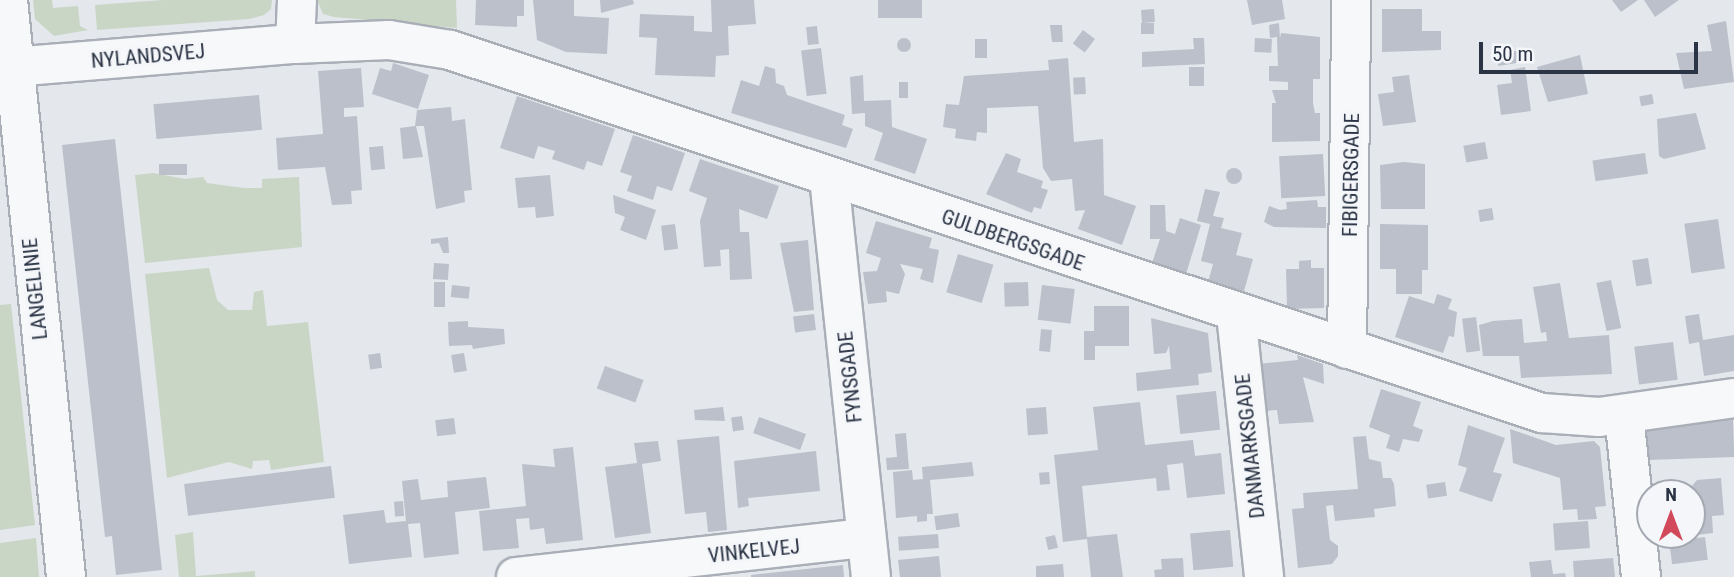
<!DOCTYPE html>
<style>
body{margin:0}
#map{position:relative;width:1734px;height:577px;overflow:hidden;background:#e4e7ec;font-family:"Roboto Condensed",sans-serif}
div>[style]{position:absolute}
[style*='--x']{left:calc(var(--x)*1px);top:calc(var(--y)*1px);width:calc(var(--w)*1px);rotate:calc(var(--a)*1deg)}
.green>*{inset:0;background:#c9d6c5}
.building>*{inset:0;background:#bbc0ca;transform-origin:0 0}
.round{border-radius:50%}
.roads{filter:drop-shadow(2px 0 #a9aeb7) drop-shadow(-2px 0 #a9aeb7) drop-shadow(0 2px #a9aeb7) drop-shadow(0 -2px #a9aeb7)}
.minor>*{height:38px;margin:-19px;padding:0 19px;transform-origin:19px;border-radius:19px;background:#f7f8fa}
span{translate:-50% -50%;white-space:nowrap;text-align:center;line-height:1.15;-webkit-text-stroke:6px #f4f6f9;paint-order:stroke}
.street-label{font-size:21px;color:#2b3445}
.north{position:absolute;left:1636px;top:479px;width:70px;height:70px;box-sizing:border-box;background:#f4f6f9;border:2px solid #a4a8b1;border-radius:50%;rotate:0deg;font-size:19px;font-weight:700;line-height:28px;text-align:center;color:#2b3445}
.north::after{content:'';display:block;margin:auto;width:24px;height:32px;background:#d1495b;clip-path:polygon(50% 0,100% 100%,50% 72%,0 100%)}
.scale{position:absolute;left:1479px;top:42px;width:219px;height:32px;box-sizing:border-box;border:4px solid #2b3445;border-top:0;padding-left:9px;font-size:21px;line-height:24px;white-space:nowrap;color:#2b3445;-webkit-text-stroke:5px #f4f6f9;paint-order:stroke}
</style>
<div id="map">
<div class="green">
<i style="clip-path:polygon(33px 0,52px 0,53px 8px,78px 6px,80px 26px,88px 30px,54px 36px,35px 19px)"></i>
<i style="clip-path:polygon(163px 0,272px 0,271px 9px,264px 15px,249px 19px,97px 30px,95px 5px)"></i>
<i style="clip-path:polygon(317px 0,456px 0,457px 28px,334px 17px,323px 14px)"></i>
<i style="clip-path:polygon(153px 173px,185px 179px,203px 177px,207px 183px,244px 188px,262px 188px,262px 179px,299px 177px,302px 247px,145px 263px,135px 175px)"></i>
<i style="clip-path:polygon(209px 268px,217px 300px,228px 310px,252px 310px,254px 292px,263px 290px,267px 326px,308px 322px,324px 462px,271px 470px,269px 460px,253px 461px,252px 469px,229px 462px,167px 478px,145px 274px)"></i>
<i style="clip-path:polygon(11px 304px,35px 525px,0 530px,0 305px)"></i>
<i style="clip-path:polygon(193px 532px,196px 576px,255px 571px,255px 577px,179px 577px,175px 535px)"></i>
<i style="clip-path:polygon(36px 538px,39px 577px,0 577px,0 543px)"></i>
</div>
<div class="building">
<i style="clip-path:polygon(476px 0,524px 0,524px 16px,517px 16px,517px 27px,475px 25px)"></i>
<i style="clip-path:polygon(533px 0,574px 0,574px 16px,609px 18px,607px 54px,566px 52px,537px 40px)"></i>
<i style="clip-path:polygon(600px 0,633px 0,634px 4px,601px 13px)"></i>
<i style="clip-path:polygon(711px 0,754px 0,756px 24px,728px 26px,729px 55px,716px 56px,715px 77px,655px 75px,657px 38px,639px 37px,640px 14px,694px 16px,694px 31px,712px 32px)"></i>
<i style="left:878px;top:0;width:44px;height:18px"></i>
<i style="clip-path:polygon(1247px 0,1282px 0,1285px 19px,1252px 25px)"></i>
<i style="clip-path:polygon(1612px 0,1638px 0,1621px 12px)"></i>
<i style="clip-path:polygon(1644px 0,1679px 0,1655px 17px)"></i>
<i style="left:1154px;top:9px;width:13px;height:13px;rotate:86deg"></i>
<i style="clip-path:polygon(1382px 9px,1422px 9px,1422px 31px,1441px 31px,1441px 50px,1382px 52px)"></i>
<i style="clip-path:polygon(1726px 21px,1734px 82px,1684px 89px,1676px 53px,1712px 51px,1707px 25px)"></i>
<i style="left:1154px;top:23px;width:11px;height:13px;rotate:90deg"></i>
<i style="clip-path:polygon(1279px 23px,1280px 38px,1281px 33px,1320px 37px,1320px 79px,1313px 79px,1313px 103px,1315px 113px,1320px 113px,1320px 141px,1272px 142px,1272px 103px,1276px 103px,1272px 90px,1288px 90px,1288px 82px,1269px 81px,1269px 66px,1278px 66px,1277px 37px,1270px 38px,1269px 25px)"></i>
<i style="clip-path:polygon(1050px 25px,1062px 25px,1063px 42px,1052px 42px)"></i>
<i style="left:817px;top:26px;width:18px;height:11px;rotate:84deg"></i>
<i style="left:1083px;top:30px;width:15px;height:17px;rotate:37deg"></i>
<i class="round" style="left:897px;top:38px;width:14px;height:14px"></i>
<i style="clip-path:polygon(1193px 38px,1204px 38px,1205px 64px,1142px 67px,1142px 52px,1194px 49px)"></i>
<i style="left:1255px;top:38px;width:17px;height:14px;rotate:3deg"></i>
<i style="left:975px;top:39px;width:12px;height:19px"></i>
<i style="left:821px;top:48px;width:46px;height:20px;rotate:83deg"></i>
<i style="left:1522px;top:50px;width:12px;height:26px;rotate:81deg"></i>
<i style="clip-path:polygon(1580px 55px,1588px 94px,1548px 102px,1537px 67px)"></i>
<i style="clip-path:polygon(1068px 58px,1074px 142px,1103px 139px,1104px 195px,1136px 206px,1122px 245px,1078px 229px,1085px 210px,1075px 211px,1072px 179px,1051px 181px,1043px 168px,1038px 106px,987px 108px,987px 133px,977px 132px,976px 141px,955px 138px,956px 129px,943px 127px,946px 104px,959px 105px,964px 76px,1049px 70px,1048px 60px)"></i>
<i style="clip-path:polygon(393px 63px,429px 75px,418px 109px,372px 94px,380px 68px,391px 71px)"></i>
<i style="clip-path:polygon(765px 66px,775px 69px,776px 83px,784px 86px,787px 95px,845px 115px,842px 125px,853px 129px,846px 148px,731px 113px,741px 80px,759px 86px)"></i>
<i style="left:1189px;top:67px;width:15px;height:19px"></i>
<i style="clip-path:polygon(1525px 67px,1531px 111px,1501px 115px,1497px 85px,1512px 83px,1510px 70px)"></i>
<i style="clip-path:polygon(361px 68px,364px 107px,344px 108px,344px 117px,357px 116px,362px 190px,351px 191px,352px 204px,332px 205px,325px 167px,278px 170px,276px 138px,323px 134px,318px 71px)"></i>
<i style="clip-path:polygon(863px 75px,864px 101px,891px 100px,892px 127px,927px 139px,915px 174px,874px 160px,883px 133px,865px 126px,865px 113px,852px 114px,850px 77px)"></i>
<i style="clip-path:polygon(1409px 75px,1416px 122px,1383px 126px,1378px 94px,1394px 92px,1392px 77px)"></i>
<i style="left:1085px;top:77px;width:17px;height:12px;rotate:87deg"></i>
<i style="left:899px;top:82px;width:9px;height:16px"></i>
<i style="left:1652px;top:94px;width:10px;height:13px;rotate:79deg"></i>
<i style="left:259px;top:95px;width:35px;height:106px;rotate:85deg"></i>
<i style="clip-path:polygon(517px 96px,615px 129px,602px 166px,587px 161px,584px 170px,552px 159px,555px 151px,538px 146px,534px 159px,500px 148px)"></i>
<i style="clip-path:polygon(451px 107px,452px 121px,465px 119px,472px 190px,464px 191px,465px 202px,436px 209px,424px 126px,416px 126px,423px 157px,403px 159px,400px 128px,415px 126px,417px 110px)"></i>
<i style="clip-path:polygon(1696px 113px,1706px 149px,1664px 159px,1659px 156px,1657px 119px)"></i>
<i style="clip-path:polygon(633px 135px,685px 153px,672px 191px,657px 186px,653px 200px,627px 191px,632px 176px,620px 172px)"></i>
<i style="clip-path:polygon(115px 139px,162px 570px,116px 575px,112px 536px,105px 537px,62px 145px)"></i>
<i style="left:1485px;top:142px;width:17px;height:22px;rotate:80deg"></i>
<i style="left:383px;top:146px;width:23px;height:14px;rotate:85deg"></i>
<i style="clip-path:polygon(1006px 153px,1021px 159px,1017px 172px,1043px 181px,1041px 188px,1048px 190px,1041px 209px,1034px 207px,1032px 213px,986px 194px)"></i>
<i style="left:1645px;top:153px;width:21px;height:53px;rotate:82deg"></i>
<i style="left:1323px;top:154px;width:42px;height:44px;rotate:87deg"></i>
<i style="clip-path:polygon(700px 159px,779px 186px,767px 219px,739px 209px,740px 232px,749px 232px,752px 279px,730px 280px,729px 249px,720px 250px,721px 266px,704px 267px,700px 221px,707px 198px,689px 191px)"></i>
<i style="clip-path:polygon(1403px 162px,1425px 164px,1425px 209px,1381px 209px,1380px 165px)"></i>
<i style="left:187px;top:164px;width:11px;height:28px;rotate:90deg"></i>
<i class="round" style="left:1226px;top:168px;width:16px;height:16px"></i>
<i style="clip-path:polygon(550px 175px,554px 216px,536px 218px,535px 207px,518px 208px,515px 178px)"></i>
<i style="clip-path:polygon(1205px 189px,1220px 192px,1213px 216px,1224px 218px,1221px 228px,1242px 233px,1236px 255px,1253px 259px,1244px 291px,1208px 282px,1213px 264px,1201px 261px,1210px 224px,1197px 221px)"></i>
<i style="clip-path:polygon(613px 195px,656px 210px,646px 240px,620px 230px,625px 217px,615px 213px)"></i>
<i style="clip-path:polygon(1317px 200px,1318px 207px,1326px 207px,1326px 228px,1274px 227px,1264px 222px,1269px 206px,1280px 210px,1287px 209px,1286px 202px)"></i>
<i style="clip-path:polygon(1150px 205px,1165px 205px,1166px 231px,1175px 234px,1180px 218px,1201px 225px,1186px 274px,1152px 263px,1160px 239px,1150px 239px)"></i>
<i style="left:1492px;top:208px;width:12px;height:14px;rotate:81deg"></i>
<i style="left:1718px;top:219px;width:50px;height:34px;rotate:82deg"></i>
<i style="clip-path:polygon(876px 221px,932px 238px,929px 248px,939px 250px,933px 283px,920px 279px,923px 269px,900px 264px,905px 274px,899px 294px,886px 291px,887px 302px,868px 304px,863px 272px,877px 271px,881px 258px,866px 253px)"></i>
<i style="left:675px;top:224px;width:25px;height:14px;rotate:83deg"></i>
<i style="clip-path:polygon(1380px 224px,1428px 225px,1428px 270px,1422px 270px,1422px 294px,1396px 294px,1396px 269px,1380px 269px)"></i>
<i style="clip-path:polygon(448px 237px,449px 253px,443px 253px,439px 243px,431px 244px,431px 239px)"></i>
<i style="clip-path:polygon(808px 240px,814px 310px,794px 312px,780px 243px)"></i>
<i style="left:958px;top:254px;width:37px;height:40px;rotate:17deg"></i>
<i style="left:1648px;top:258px;width:26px;height:16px;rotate:81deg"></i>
<i style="clip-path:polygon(1311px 260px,1311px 268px,1324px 268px,1324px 308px,1287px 309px,1286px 269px,1299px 269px,1299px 261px)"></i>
<i style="left:434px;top:263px;width:15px;height:16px;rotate:4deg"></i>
<i style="left:1611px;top:280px;width:49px;height:15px;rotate:78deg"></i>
<i style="left:434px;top:282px;width:11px;height:25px"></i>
<i style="left:1028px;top:282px;width:24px;height:24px;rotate:88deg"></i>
<i style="clip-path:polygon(1560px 283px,1569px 338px,1609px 335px,1612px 374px,1521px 378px,1519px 356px,1483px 356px,1479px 325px,1493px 321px,1522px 319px,1524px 343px,1547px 341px,1546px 332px,1541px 333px,1533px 287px)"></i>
<i style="left:452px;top:285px;width:18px;height:12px;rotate:6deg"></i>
<i style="left:1042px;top:285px;width:33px;height:35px;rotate:7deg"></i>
<i style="clip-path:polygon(1437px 294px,1452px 299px,1448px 309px,1457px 312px,1454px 337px,1449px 336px,1443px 353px,1395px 337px,1409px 296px,1434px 304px)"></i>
<i style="clip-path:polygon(1094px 306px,1129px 306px,1129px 346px,1095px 346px,1095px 360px,1084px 360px,1084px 331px,1094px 331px)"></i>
<i style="left:814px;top:314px;width:16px;height:21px;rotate:83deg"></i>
<i style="clip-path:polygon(1699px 314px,1703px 340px,1734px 335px,1734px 371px,1704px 376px,1699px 342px,1689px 344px,1685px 316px)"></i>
<i style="left:1476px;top:317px;width:34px;height:14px;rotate:83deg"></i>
<i style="clip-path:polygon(1151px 318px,1208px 333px,1212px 372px,1198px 374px,1199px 385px,1137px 391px,1136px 373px,1171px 369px,1169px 346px,1166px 353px,1154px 354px)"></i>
<i style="clip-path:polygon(468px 321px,468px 327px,504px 329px,505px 344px,473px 349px,472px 345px,449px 346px,448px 322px)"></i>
<i style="left:1041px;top:329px;width:11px;height:22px;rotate:5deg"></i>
<i style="left:1673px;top:342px;width:38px;height:39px;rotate:83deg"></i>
<i style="left:380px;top:353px;width:15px;height:12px;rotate:82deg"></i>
<i style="left:464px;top:353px;width:18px;height:13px;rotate:81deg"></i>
<i style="clip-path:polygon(1297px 355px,1323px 364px,1324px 384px,1303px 377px,1314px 422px,1279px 424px,1277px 410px,1265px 411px,1258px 364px,1298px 360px)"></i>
<i style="left:605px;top:366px;width:41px;height:24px;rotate:20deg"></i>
<i style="clip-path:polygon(1381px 389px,1421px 402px,1413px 426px,1423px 430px,1419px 442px,1403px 439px,1399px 452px,1386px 448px,1390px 435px,1369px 427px)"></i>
<i style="left:1216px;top:391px;width:39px;height:40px;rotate:84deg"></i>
<i style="clip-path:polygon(1140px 402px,1145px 445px,1193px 440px,1195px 456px,1221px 453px,1225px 494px,1187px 498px,1183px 463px,1167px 465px,1170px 490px,1157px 491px,1156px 478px,1082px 486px,1087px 537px,1117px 534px,1123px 577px,1091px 577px,1087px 539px,1063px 542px,1054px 455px,1098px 450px,1093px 407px)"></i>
<i style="clip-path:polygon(723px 407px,725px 421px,695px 420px,694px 410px)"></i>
<i style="left:1046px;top:407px;width:27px;height:20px;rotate:86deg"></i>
<i style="left:742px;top:416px;width:14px;height:11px;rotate:82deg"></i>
<i style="left:759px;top:417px;width:50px;height:17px;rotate:20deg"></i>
<i style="left:454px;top:418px;width:16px;height:19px;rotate:83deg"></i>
<i style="left:1733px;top:420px;width:37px;height:87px;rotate:88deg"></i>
<i style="clip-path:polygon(1468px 425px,1505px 438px,1493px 472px,1502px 474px,1492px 502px,1459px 491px,1467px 468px,1458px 465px)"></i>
<i style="clip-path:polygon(1510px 429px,1556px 445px,1594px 441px,1600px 447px,1606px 506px,1595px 507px,1597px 519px,1578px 520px,1577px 509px,1563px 510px,1560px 478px,1513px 463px)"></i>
<i style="clip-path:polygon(906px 433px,909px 469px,887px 470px,886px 458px,897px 457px,895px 434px)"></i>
<i style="clip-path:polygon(719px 436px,727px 530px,708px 532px,706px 512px,685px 514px,677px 440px)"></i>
<i style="clip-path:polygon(1366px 436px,1369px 459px,1381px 462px,1383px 478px,1391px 478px,1394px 484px,1396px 506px,1374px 509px,1375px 517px,1335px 521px,1333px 505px,1326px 506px,1330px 540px,1338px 546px,1338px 556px,1332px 564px,1298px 568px,1292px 509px,1304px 508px,1303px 493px,1358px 489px,1353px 437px)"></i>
<i style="clip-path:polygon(658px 441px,661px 461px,642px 464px,651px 533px,615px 538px,605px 467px,637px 463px,634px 443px)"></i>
<i style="clip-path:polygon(573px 447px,583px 540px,546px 544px,544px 528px,530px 530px,529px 518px,516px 519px,519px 548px,483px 551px,479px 511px,526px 506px,522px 464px,555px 467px,553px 449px)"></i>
<i style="clip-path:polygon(816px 451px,820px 491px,748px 498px,749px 506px,738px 508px,734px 461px)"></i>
<i style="clip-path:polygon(972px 462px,974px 476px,930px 480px,933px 514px,927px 514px,927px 521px,917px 522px,917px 516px,896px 518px,893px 472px,912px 470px,913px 480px,923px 479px,922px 467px)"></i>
<i style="left:331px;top:466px;width:32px;height:148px;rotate:83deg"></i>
<i style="left:1049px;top:472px;width:12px;height:10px;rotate:85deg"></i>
<i style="clip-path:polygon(486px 477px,490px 508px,455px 512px,459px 554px,424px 558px,420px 523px,408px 524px,412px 557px,349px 564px,343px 515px,384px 510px,386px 523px,406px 521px,402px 481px,418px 479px,421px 500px,448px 497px,447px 481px)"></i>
<i style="clip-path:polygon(1721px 478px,1724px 515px,1712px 516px,1713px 533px,1696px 535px,1692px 486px,1697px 480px)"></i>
<i style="left:1445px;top:482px;width:14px;height:19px;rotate:82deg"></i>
<i style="left:403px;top:501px;width:15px;height:9px;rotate:86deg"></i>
<i style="left:958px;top:513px;width:14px;height:24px;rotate:82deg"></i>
<i style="left:1588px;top:521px;width:27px;height:35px;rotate:86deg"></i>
<i style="left:1230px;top:530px;width:37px;height:40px;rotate:85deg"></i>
<i style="left:938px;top:534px;width:14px;height:40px;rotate:86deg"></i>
<i style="left:1055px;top:535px;width:13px;height:10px;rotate:77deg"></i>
<i style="left:1705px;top:537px;width:23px;height:36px;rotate:83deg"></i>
<i style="clip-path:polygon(939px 556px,941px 577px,900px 577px,898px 560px)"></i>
<i style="clip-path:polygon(1183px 558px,1184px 577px,1155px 577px,1154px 570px,1162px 569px,1161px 559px)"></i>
<i style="clip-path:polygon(1613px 558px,1615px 577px,1574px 577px,1573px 561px)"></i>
<i style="clip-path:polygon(1551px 560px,1553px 574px,1565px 573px,1566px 577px,1531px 577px,1529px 562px)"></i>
<i style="clip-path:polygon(1063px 564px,1064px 577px,1036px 577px,1036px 566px)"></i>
<i style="clip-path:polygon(843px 565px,844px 577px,751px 577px,751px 575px)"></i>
</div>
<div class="roads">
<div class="minor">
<i style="--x:8;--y:0;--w:580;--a:84.26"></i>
<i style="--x:295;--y:44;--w:44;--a:-87.4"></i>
<i style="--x:0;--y:68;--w:296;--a:-4.7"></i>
<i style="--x:295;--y:44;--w:94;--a:-2.4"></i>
<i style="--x:389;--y:40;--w:62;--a:9.3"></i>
<i style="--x:450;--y:50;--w:1151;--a:18.39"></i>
<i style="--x:1542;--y:413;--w:57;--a:4"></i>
<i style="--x:1599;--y:417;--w:136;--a:-8"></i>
<i style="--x:829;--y:178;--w:401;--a:84"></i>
<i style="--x:1236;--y:314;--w:264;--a:83.9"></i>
<i style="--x:1347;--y:349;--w:349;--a:-89.3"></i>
<i style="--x:1624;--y:415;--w:163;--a:84"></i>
<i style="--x:516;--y:577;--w:352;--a:-6.4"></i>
</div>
</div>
<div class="street-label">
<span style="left:148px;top:56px;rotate:-5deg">NYLANDSVEJ</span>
<span style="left:1351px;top:175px;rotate:-89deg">FIBIGERSGADE</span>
<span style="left:1013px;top:240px;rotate:19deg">GULDBERGSGADE</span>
<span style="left:35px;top:289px;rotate:-96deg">LANGELINIE</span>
<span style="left:850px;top:377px;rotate:-96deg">FYNSGADE</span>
<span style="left:1250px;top:446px;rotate:-96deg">DANMARKSGADE</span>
<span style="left:754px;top:551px;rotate:-6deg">VINKELVEJ</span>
</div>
<div class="north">N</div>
<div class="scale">50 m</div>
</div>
